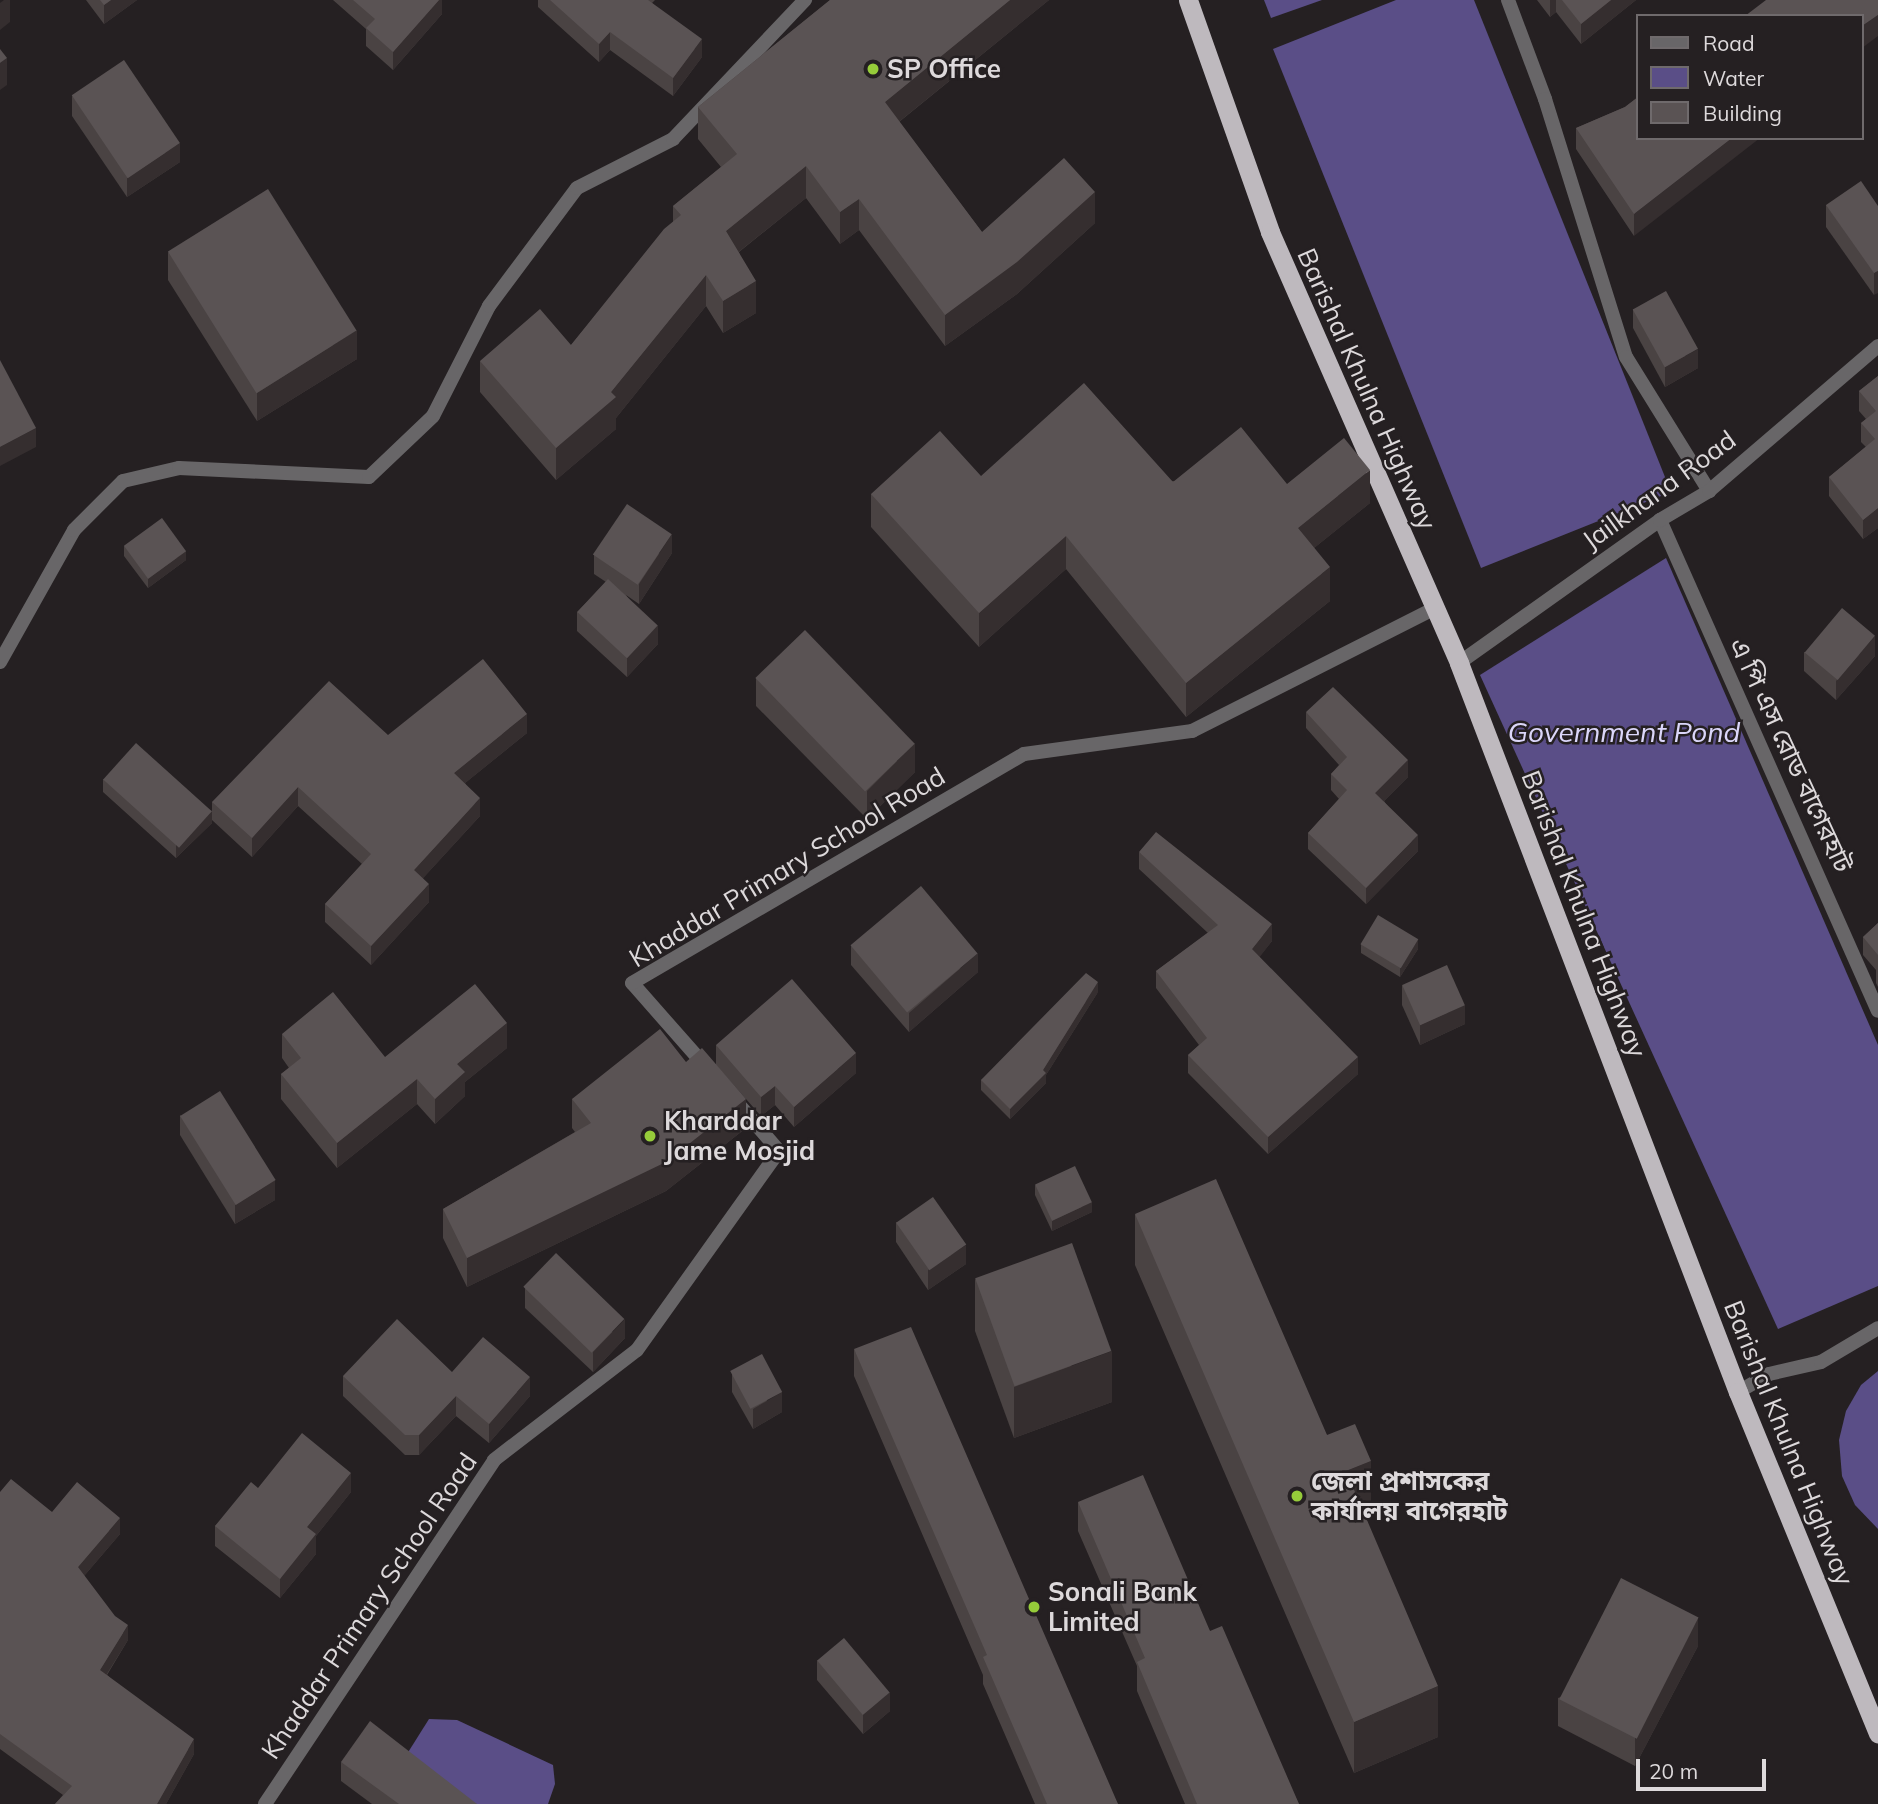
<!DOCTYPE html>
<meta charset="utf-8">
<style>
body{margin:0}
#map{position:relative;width:1878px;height:1804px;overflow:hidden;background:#252022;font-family:Mulish,"Noto Sans Bengali",sans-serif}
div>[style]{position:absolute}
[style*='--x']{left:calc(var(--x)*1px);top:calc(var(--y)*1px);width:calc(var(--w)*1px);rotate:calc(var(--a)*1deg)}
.water>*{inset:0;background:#5a4e87}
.minor>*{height:14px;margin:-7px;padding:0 7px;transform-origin:7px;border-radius:7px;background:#686668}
.tertiary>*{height:14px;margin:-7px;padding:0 7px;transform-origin:7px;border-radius:7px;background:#686668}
.trunk>*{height:19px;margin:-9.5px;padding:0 9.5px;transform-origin:9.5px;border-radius:9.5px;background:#beb9be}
.wall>*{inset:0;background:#4a4343}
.shaded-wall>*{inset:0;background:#352e2f}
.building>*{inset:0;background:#5a5354;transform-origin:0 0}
.dots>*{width:19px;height:19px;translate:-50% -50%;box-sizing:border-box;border:4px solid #252022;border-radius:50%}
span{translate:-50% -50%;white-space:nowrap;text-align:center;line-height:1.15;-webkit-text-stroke:5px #252022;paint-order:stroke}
.poi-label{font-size:26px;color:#ddd9db;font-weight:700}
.left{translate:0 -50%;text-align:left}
.street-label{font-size:26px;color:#ddd9db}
.water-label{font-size:28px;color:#dbd6f9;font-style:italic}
.legend{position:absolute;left:1636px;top:14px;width:228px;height:126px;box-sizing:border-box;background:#252022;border:2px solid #6f6a6c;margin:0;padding:9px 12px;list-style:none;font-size:21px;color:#ddd9db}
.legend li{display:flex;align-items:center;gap:14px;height:35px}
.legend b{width:35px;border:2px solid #6f6a6c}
.scale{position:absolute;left:1636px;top:1759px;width:130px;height:32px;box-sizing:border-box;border:4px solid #ddd9db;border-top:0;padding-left:9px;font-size:21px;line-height:24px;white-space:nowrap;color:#ddd9db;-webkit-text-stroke:5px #252022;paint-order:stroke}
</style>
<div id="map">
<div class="water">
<i style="clip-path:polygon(1264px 0,1322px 0,1271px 18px)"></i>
<i style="clip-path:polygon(1396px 0,1474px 0,1671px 492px,1481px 568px,1273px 49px)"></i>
<i style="clip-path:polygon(1666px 558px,1878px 1045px,1878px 1286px,1778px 1329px,1480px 675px)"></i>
<i style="clip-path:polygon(1878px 1371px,1878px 1529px,1855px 1505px,1842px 1476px,1839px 1440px,1846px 1411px,1861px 1385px)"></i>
<i style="clip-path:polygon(429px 1719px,457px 1720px,553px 1765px,555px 1784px,548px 1804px,466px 1804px,407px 1754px)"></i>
</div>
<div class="minor">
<i style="--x:1508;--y:0;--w:106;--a:69.5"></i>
<i style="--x:1545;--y:99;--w:270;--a:72.6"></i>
<i style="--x:1626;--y:357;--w:158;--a:58.2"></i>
<i style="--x:1660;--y:520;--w:537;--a:66.06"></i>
<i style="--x:1459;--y:663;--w:247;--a:-35.4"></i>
<i style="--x:1660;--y:520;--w:57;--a:-30.6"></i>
<i style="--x:1709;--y:491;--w:223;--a:-40.6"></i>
</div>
<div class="tertiary">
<i style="--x:0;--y:662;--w:151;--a:-60.7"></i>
<i style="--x:74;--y:530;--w:69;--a:-45"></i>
<i style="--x:123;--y:481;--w:57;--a:-13.1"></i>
<i style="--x:179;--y:468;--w:190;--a:2.7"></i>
<i style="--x:369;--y:477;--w:88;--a:-43.6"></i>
<i style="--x:433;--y:416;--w:123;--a:-63"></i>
<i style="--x:489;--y:306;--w:147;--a:-53.3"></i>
<i style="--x:577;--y:188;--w:108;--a:-27"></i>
<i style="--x:673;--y:139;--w:192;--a:-46.5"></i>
<i style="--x:707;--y:1068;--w:113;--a:-131.4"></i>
<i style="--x:632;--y:983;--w:454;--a:-30.3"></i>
<i style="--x:1024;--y:754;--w:170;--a:-7.8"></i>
<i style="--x:1192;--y:731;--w:272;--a:-26.8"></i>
<i style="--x:1738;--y:1392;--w:36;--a:-30"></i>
<i style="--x:1769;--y:1374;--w:53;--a:-13"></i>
<i style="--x:1821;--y:1362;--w:66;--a:-30.8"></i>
<i style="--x:265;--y:1804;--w:413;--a:-56.3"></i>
<i style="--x:494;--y:1460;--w:180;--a:-37.6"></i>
<i style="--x:637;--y:1350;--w:244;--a:-54.5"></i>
<i style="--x:779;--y:1151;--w:69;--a:-130.9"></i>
</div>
<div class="trunk">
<i style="--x:1188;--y:0;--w:246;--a:70.5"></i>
<i style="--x:1270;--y:232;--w:471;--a:66.3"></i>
<i style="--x:1459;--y:663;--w:781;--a:69.06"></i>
<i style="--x:1738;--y:1392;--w:369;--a:67.7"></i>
</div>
<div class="wall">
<i style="clip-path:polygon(86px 0,137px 0,104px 24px)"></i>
<i style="clip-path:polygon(333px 0,442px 0,442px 14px,393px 70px,366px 46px,366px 29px)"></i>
<i style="clip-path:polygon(538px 0,655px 0,652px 3px,702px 57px,673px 96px,610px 50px,599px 62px,538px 7px)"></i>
<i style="clip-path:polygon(830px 0,1049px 0,899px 122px,982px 232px,1095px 223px,1017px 294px,945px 346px,859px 230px,840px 244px,806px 198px,739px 252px,756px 313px,723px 333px,706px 306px,616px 418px,616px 429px,556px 480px,480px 392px,480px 361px,571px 345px,673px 222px,673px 206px,721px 167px,698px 139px,698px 107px)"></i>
<i style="clip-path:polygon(1537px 0,1636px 0,1581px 44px,1556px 12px,1550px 17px)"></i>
<i style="clip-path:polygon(72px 96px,180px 162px,127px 197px,72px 116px)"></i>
<i style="clip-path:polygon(1638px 97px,1634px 236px,1576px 149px,1576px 128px,1625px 107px)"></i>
<i style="clip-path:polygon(1826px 205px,1878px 206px,1874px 295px,1826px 227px)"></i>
<i style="clip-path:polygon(168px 252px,357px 359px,257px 421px,168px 280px)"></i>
<i style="clip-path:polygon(1633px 309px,1698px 368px,1665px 387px,1633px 328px)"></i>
<i style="clip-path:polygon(1878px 376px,1878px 528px,1863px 539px,1829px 496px,1829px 477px,1866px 447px,1861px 442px,1861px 423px,1866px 419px,1859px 411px,1859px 391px)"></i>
<i style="clip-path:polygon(981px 476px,1287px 484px,1370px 503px,1314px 548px,1330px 601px,1186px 717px,1066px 569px,979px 647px,871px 527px,871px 494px)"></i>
<i style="clip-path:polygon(124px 546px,186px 560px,148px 588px,124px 556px)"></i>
<i style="clip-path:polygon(672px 553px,639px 604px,626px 595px,658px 644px,627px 677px,577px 631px,577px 612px,606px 582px,594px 574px,594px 555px)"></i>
<i style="clip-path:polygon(1804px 652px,1875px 656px,1836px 700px,1804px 671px)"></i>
<i style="clip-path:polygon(756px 678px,915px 772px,867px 819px,756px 706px)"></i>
<i style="clip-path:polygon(1306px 712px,1408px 777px,1384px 801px,1418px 851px,1366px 904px,1308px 849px,1308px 833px,1339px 799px,1331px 790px,1331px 774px,1339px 765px,1306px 728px)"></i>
<i style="clip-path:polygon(527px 733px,465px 783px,480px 816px,423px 878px,429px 902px,371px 965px,325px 922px,325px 904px,362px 864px,298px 806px,252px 857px,212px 820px,212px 823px,176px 858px,103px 792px,103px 779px,212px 811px,212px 802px,388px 735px)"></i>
<i style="clip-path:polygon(1139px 852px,1272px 941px,1259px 957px,1358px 1074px,1268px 1154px,1188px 1073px,1188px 1055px,1199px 1045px,1156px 988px,1156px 971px,1208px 933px,1139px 869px)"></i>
<i style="clip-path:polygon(1878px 923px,1878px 987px,1876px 983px,1876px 970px,1863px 955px,1863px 937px)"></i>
<i style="clip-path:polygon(1361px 944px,1418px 949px,1400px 977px,1361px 953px)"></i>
<i style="clip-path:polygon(851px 946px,978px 972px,909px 1032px,851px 965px)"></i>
<i style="clip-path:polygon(1402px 985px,1465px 1024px,1420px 1045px,1402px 1005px)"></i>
<i style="clip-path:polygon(1098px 992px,1046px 1075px,1046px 1083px,1010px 1119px,981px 1090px,981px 1080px)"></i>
<i style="clip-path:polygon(282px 1034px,385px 1057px,507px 1048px,465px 1082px,465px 1096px,435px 1124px,417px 1104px,337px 1168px,281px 1099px,281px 1074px,289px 1068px,282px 1058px)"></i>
<i style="clip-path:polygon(716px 1045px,856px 1073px,794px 1127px,775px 1105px,761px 1116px,716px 1065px)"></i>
<i style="clip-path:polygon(686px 1062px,746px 1128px,666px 1191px,467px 1287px,443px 1238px,443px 1209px,575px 1132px,572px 1128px,572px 1099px)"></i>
<i style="clip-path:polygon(180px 1115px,275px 1200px,235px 1224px,180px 1135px)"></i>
<i style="clip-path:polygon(1035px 1185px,1092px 1212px,1052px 1231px,1035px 1195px)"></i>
<i style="clip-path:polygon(1135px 1214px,1327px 1435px,1371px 1512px,1365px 1515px,1438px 1737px,1354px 1773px,1135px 1265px)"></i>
<i style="clip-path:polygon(896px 1222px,966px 1264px,928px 1290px,896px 1242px)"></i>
<i style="clip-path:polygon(975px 1279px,1112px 1402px,1014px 1438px,975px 1331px)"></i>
<i style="clip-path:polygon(525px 1288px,625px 1338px,593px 1372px,525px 1308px)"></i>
<i style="clip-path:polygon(854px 1349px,1118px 1804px,1035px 1804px,983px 1684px,983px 1675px,854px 1376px)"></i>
<i style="clip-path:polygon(452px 1372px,530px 1396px,489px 1443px,456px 1416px,419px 1455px,405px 1455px,343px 1396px,343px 1376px)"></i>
<i style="clip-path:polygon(732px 1373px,782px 1412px,753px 1429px,732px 1392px)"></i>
<i style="clip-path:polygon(258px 1488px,351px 1492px,316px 1536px,316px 1554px,280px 1598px,215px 1546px,215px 1526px)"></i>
<i style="clip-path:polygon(0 1492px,52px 1512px,120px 1534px,84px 1576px,128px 1640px,107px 1675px,194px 1754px,166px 1804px,55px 1804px,63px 1795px,0 1749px)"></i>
<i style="clip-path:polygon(1078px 1502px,1210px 1631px,1299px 1804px,1185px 1804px,1137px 1691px,1137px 1666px,1078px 1531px)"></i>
<i style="clip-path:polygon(1698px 1646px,1635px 1766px,1558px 1726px,1558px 1698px)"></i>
<i style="clip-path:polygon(817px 1660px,890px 1711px,863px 1734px,817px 1680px)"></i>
<i style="clip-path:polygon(341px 1762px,477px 1804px,372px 1804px,341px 1781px)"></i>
</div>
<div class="shaded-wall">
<i style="clip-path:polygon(4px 0,10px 0,10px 22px,0 30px,0 3px)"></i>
<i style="clip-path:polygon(111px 0,137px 0,104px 24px,104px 5px)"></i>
<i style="clip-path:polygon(439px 0,442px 0,442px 14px,393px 70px,393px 52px)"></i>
<i style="clip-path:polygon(1010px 0,1049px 0,885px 133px,885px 102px)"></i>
<i style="clip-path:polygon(1550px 0,1556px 0,1556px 12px,1550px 17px)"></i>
<i style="clip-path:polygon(1611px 0,1636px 0,1581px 44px,1581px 24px)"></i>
<i style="clip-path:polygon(1878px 15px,1878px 36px,1862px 48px,1862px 26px)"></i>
<i style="clip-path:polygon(610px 32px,610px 50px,599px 62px,599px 44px)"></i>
<i style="clip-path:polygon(702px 39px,702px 57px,673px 96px,673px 78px)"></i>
<i style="clip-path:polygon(7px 58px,7px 85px,0 90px,0 63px)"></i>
<i style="clip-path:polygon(1732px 138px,1760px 138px,1634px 236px,1634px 214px)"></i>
<i style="clip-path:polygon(180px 143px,180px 162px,127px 197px,127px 178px)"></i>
<i style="clip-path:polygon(806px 166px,806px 198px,726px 262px,726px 231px)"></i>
<i style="clip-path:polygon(1095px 192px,1095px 223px,1017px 294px,945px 346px,945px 315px)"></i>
<i style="clip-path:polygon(859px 199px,859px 230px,840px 244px,840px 212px)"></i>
<i style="clip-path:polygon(1878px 271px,1878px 293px,1874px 295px,1874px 273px)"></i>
<i style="clip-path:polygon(706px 275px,706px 306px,616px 418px,616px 429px,556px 480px,556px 448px,611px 392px)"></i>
<i style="clip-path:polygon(756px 281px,756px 313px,723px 333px,723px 301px)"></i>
<i style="clip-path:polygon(357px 330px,357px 359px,257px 421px,257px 393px)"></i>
<i style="clip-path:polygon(1698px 349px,1698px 368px,1665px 387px,1665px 367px)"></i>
<i style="clip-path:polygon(36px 428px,36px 447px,0 466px,0 447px)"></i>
<i style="clip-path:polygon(1370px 470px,1370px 503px,1298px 561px,1298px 528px)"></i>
<i style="clip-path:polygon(1878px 508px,1878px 528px,1863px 539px,1863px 520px)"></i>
<i style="clip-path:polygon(672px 534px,672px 553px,639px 604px,639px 584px)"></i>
<i style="clip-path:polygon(1066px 536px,1066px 569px,979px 647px,979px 613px)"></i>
<i style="clip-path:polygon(186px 551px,186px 560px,148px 588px,148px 579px)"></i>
<i style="clip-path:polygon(1330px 567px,1330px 601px,1186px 717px,1186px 683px)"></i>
<i style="clip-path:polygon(658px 625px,658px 644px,627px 677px,627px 657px)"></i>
<i style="clip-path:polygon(1875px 636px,1875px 656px,1836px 700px,1836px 681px)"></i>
<i style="clip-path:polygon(527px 714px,527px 733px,454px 792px,454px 773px)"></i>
<i style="clip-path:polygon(915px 743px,915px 772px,867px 819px,867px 791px)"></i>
<i style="clip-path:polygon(1408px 760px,1408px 777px,1375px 810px,1375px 793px)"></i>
<i style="clip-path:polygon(298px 787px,298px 806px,252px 857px,252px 838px)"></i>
<i style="clip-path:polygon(480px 798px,480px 816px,414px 888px,414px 870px)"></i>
<i style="clip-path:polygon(212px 811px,212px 823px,176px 858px,176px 845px)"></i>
<i style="clip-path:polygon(1418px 835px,1418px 851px,1366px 904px,1366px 888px)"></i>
<i style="clip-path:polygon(429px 884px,429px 902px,371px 965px,371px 946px)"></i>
<i style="clip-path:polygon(1272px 924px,1272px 941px,1252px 967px,1252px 949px)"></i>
<i style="clip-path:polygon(1418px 939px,1418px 949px,1400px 977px,1400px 967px)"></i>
<i style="clip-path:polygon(978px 953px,978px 972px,909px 1032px,909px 1013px)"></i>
<i style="clip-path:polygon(1098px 982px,1098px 992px,1046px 1075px,1046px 1083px,1010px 1119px,1010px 1109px,1043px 1070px)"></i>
<i style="clip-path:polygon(1465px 1005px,1465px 1024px,1420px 1045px,1420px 1025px)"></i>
<i style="clip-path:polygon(507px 1023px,507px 1048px,465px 1082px,465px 1096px,435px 1124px,435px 1099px,457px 1064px)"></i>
<i style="clip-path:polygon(856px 1053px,856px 1073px,794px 1127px,794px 1107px)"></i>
<i style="clip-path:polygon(1358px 1057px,1358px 1074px,1268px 1154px,1268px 1137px)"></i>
<i style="clip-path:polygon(417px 1079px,417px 1104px,337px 1168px,337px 1143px)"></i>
<i style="clip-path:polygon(775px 1086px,775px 1105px,761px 1116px,761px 1097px)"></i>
<i style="clip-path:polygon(746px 1099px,746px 1128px,666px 1191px,467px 1287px,467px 1258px)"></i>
<i style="clip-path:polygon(275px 1180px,275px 1200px,235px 1224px,235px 1205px)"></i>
<i style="clip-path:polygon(1092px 1202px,1092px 1212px,1052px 1231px,1052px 1221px)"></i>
<i style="clip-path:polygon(966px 1245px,966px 1264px,928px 1290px,928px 1270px)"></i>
<i style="clip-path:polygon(625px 1319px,625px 1338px,593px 1372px,593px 1352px)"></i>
<i style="clip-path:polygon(1112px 1351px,1112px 1402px,1014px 1438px,1014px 1387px)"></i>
<i style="clip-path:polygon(530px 1377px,530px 1396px,489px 1443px,489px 1424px)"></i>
<i style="clip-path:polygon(782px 1392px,782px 1412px,753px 1429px,753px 1409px)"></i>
<i style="clip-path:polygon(456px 1396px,456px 1416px,419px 1455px,419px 1435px)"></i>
<i style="clip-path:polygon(1371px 1461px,1371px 1512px,1346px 1522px,1346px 1471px)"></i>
<i style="clip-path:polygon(351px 1473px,351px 1492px,316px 1536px,316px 1554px,280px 1598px,280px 1579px,307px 1527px)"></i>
<i style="clip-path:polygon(120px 1518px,120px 1534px,78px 1583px,78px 1567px)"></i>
<i style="clip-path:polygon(1698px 1618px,1698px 1646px,1635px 1766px,1635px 1737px)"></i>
<i style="clip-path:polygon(128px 1625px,128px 1640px,100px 1685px,100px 1670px)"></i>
<i style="clip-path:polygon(1438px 1686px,1438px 1737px,1354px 1773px,1354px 1722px)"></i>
<i style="clip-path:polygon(890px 1692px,890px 1711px,863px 1734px,863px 1714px)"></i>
<i style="clip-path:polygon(194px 1739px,194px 1754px,166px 1804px,157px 1804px)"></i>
</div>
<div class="building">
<i style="clip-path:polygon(100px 0,111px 0,104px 5px)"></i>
<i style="clip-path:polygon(353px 0,439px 0,393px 52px,366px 28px,375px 19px)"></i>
<i style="clip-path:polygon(550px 0,648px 0,702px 39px,673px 78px,610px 32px,599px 44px)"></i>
<i style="clip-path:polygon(830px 0,1010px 0,885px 102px,982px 232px,1064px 158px,1095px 192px,1017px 262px,945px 315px,859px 199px,840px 212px,806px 166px,726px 231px,756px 281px,723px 301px,706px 275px,611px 392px,616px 397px,556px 448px,480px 361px,540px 309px,571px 345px,664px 229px,681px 215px,673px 206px,737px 154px,698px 107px)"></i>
<i style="clip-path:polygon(1562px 0,1611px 0,1581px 24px)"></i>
<i style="clip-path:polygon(1766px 0,1878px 0,1878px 15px,1862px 26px,1862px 16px,1745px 16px)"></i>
<i style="clip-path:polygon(0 49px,7px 58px,0 63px)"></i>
<i style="left:124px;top:60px;width:100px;height:63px;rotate:56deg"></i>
<i style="clip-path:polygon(1638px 97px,1638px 138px,1732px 138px,1634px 214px,1576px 128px,1625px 107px)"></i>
<i style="clip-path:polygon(1861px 181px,1878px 206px,1878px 271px,1874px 273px,1826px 205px)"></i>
<i style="left:268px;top:189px;width:167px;height:118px;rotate:58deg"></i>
<i style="left:1666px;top:291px;width:66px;height:38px;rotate:61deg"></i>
<i style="clip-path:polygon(0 360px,36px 428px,0 447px)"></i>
<i style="clip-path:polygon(1878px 376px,1878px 508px,1863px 520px,1829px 477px,1875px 439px,1861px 423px,1876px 411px,1859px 391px)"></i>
<i style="clip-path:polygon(1084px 383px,1173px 482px,1241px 427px,1287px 484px,1344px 438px,1370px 470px,1298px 528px,1330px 567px,1186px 683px,1066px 536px,979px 613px,871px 494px,940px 431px,981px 476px)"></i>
<i style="left:627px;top:504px;width:54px;height:61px;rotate:34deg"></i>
<i style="left:162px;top:518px;width:41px;height:47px;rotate:54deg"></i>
<i style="left:608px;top:579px;width:68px;height:45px;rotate:43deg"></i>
<i style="left:1842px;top:608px;width:43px;height:58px;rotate:40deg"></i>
<i style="left:805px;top:630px;width:158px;height:69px;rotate:46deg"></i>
<i style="clip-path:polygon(483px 659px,527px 714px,454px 773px,480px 798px,414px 870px,429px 884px,371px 946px,325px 904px,371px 854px,298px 787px,252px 838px,212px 802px,329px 681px,388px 735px)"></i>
<i style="clip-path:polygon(1333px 687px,1408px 760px,1375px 793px,1418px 835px,1366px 888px,1308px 833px,1347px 790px,1331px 774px,1347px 757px,1306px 712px)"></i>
<i style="left:136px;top:743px;width:102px;height:49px;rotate:42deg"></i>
<i style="clip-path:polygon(1156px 832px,1272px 924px,1252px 949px,1358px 1057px,1268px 1137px,1188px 1055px,1207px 1038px,1156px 971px,1218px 925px,1139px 852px)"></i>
<i style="left:921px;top:886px;width:88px;height:92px;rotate:50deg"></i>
<i style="left:1378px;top:915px;width:47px;height:34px;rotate:31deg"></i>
<i style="clip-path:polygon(1878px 923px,1878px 955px,1863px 937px)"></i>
<i style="left:1447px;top:965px;width:44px;height:49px;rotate:66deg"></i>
<i style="clip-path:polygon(1086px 973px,1098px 982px,1043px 1070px,1046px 1073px,1010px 1109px,981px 1080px)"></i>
<i style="clip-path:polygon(792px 979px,856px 1053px,794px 1107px,775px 1086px,761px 1097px,716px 1045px)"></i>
<i style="clip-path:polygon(475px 984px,507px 1023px,457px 1064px,465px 1072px,435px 1099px,417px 1079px,337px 1143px,281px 1074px,301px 1058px,282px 1034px,333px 992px,385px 1057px)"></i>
<i style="clip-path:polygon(660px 1029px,686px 1062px,702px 1048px,746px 1099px,666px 1162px,467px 1258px,443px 1209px,591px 1123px,572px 1099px)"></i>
<i style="left:220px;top:1091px;width:105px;height:47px;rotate:58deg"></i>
<i style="left:1075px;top:1166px;width:40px;height:44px;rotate:65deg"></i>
<i style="clip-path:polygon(1216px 1179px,1327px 1435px,1355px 1424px,1371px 1461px,1346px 1471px,1438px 1686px,1354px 1722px,1135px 1214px)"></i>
<i style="left:933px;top:1197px;width:58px;height:45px;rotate:55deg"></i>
<i style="left:1072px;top:1243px;width:115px;height:103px;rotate:70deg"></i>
<i style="left:556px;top:1253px;width:95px;height:47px;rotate:44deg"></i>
<i style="clip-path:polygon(397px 1319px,452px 1372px,483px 1337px,530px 1377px,489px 1424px,456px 1396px,419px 1435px,405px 1435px,343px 1376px)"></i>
<i style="clip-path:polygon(911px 1327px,1118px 1804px,1047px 1804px,983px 1657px,987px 1655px,854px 1349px)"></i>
<i style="left:762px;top:1354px;width:43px;height:36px;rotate:62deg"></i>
<i style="clip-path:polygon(302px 1433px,351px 1473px,307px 1527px,316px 1534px,280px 1579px,215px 1526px,251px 1482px,258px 1488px)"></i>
<i style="clip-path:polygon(1143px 1475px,1210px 1631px,1222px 1626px,1299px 1804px,1197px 1804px,1137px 1662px,1145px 1658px,1078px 1502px)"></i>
<i style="clip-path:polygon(11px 1479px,52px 1512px,77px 1482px,120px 1518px,78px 1567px,115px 1616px,128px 1625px,100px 1670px,194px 1739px,157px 1804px,55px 1804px,72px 1786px,0 1734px,0 1492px)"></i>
<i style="left:1621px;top:1578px;width:87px;height:136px;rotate:27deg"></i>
<i style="left:844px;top:1638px;width:71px;height:35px;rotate:50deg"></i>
<i style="clip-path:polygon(370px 1721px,477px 1804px,399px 1804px,341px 1762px)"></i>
</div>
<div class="dots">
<i style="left:873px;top:69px;background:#96cc3a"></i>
<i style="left:650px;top:1136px;background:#96cc3a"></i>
<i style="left:1297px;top:1496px;background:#96cc3a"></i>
<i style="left:1034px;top:1607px;background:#96cc3a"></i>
</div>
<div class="poi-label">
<span class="left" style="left:887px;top:69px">SP Office</span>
<span class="left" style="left:664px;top:1136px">Kharddar<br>Jame Mosjid</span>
<span class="left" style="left:1311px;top:1496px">জেলা প্রশাসকের<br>কার্যালয় বাগেরহাট</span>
<span class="left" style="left:1048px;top:1607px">Sonali Bank<br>Limited</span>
</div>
<div class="street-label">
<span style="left:1367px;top:389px;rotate:66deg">Barishal Khulna Highway</span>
<span style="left:1659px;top:490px;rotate:-36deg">Jailkhana Road</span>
<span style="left:1791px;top:755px;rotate:65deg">এ পি এস রোড বাগেরহাট</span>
<span style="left:787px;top:867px;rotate:-31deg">Khaddar Primary School Road</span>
<span style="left:1584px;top:914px;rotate:69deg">Barishal Khulna Highway</span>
<span style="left:1789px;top:1443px;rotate:68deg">Barishal Khulna Highway</span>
<span style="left:369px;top:1606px;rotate:-56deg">Khaddar Primary School Road</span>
</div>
<div class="water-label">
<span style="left:1624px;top:732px">Government Pond</span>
</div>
<ul class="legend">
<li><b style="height:9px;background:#686668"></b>Road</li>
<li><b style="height:19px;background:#5a4e87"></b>Water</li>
<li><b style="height:19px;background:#5a5354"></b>Building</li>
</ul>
<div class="scale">20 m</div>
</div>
